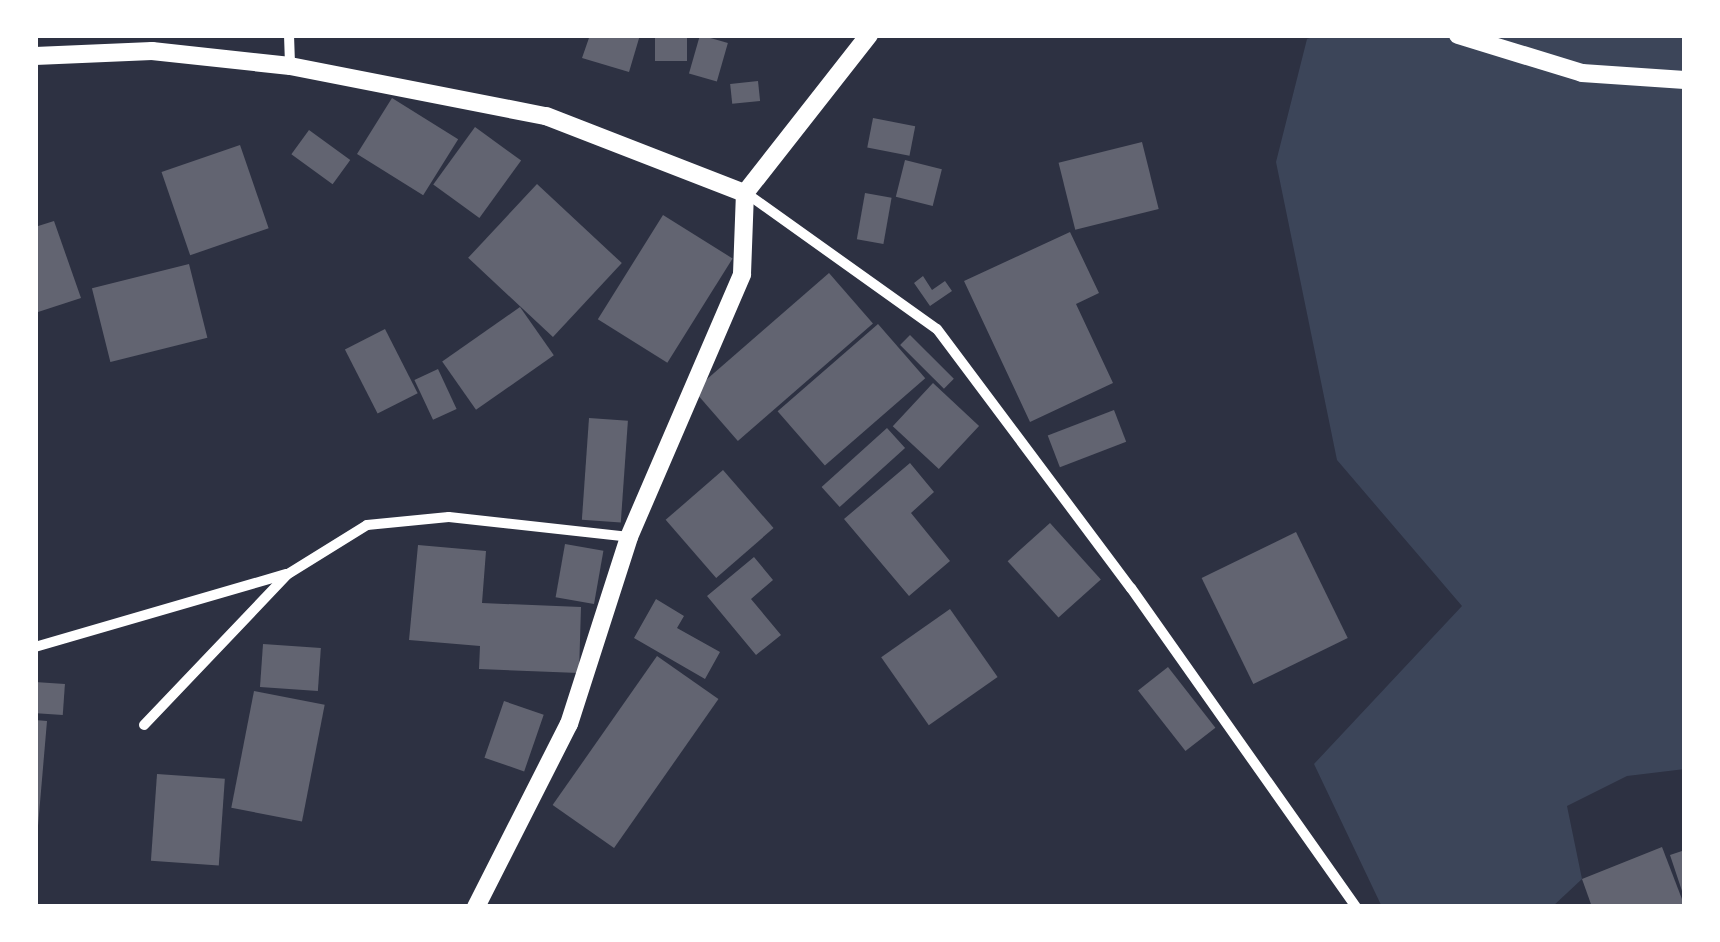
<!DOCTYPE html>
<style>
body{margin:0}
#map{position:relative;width:1720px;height:942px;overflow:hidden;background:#2d3142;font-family:"Exo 2",sans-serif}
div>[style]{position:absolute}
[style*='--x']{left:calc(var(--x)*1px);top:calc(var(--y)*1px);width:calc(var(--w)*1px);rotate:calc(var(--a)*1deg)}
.green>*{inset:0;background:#3c4559}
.building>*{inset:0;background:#626471;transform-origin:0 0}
.minor>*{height:10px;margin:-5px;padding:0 5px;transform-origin:5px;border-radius:5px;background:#fff}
.tertiary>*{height:18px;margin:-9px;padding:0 9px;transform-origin:9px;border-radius:9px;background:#fff}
span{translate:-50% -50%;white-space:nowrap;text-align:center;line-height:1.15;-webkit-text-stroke:10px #fff;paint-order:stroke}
.frame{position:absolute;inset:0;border:38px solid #fff;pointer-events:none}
</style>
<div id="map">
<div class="green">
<i style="clip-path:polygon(1319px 35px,1685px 35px,1685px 769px,1627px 776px,1567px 806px,1582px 879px,1552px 907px,1382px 907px,1314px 764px,1462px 606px,1337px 460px,1276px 162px,1307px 39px)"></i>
</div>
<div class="building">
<i style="clip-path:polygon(590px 35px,640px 35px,629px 72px,582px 58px)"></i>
<i style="left:655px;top:35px;width:32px;height:26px"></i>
<i style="left:700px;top:35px;width:29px;height:40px;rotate:16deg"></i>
<i style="left:758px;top:81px;width:20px;height:28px;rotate:84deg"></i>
<i style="left:392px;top:98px;width:78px;height:66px;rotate:32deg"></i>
<i style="left:873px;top:118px;width:43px;height:30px;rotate:11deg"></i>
<i style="left:475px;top:127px;width:57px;height:71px;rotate:36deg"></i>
<i style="left:309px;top:130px;width:51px;height:30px;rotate:36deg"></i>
<i style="left:1142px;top:142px;width:69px;height:86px;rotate:76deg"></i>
<i style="left:240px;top:145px;width:88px;height:83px;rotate:71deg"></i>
<i style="left:905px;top:160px;width:38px;height:38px;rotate:14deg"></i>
<i style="left:537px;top:184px;width:116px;height:101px;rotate:43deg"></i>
<i style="left:865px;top:193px;width:27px;height:47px;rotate:10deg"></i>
<i style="left:663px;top:215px;width:82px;height:123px;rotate:32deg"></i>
<i style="clip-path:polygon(54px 221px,81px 298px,35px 313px,35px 227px)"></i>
<i style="clip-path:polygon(1070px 232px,1099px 293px,1076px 304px,1113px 383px,1030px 422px,964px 281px)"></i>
<i style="left:189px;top:264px;width:76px;height:100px;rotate:76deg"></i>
<i style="left:829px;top:273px;width:67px;height:179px;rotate:49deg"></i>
<i style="clip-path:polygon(923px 276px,932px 290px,945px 281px,952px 291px,930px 306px,914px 283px)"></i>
<i style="left:520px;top:307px;width:59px;height:95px;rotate:55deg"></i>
<i style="left:878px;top:324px;width:72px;height:133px;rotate:49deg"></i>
<i style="left:385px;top:329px;width:72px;height:45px;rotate:63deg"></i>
<i style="left:910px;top:335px;width:62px;height:14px;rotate:45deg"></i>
<i style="left:438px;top:369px;width:44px;height:26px;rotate:65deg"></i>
<i style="left:933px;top:383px;width:63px;height:59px;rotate:43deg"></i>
<i style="left:1114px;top:410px;width:34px;height:71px;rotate:69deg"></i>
<i style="left:589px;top:418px;width:39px;height:102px;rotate:4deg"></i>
<i style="left:887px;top:428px;width:27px;height:88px;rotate:48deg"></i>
<i style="clip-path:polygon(910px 463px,934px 492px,911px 513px,950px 561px,909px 596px,844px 519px)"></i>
<i style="left:723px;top:470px;width:77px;height:76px;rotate:49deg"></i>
<i style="left:1050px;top:523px;width:76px;height:57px;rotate:48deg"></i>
<i style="left:1296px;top:532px;width:118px;height:105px;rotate:64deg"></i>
<i style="left:565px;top:544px;width:39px;height:54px;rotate:10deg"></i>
<i style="clip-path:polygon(418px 545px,486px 551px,482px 603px,581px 607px,579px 673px,479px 669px,480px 646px,409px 640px)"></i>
<i style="clip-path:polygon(754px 557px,773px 580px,751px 599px,781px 635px,756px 655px,707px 596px)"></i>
<i style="clip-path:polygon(656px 599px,684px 616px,677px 628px,720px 652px,705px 679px,634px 638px)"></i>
<i style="left:950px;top:609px;width:83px;height:84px;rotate:55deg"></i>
<i style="left:263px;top:644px;width:58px;height:43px;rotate:4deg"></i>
<i style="left:657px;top:656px;width:75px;height:182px;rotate:35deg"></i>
<i style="left:1168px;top:667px;width:77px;height:38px;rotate:52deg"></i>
<i style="left:35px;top:682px;width:30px;height:31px;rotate:4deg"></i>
<i style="left:254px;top:691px;width:72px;height:119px;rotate:11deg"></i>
<i style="left:504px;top:701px;width:42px;height:60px;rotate:19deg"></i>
<i style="clip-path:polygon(35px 720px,47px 721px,38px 826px,35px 825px)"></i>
<i style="left:157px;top:774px;width:68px;height:87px;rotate:4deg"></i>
<i style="clip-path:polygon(1662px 847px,1685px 907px,1592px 907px,1582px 879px)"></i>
<i style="clip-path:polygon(1685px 850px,1685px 897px,1684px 897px,1670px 855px)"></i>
</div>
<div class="minor">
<i style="--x:289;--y:35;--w:31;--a:88"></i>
<i style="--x:746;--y:193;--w:234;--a:35.5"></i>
<i style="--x:937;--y:329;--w:324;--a:53.2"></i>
<i style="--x:1131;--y:588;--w:390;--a:54.8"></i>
<i style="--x:35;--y:647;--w:262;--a:-16.2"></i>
<i style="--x:144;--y:725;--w:209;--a:-46.4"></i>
<i style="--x:288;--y:574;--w:93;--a:-31.8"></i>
<i style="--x:367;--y:525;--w:82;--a:-5.6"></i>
<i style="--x:449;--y:517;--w:181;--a:6.3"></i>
</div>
<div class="tertiary">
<i style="--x:1458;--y:35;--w:130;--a:17"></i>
<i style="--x:1582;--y:73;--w:103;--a:3.9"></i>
<i style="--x:35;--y:56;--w:117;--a:-2.4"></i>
<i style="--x:152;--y:51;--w:139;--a:6.2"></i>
<i style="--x:290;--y:66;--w:261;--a:11.1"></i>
<i style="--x:546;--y:116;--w:213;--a:21.2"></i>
<i style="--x:476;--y:907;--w:205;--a:-63.1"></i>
<i style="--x:569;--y:724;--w:196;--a:-72.2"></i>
<i style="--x:629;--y:537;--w:286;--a:-66.7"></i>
<i style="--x:742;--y:274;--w:81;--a:-87.9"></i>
<i style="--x:745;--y:193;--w:201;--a:-51.9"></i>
</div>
<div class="frame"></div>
</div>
